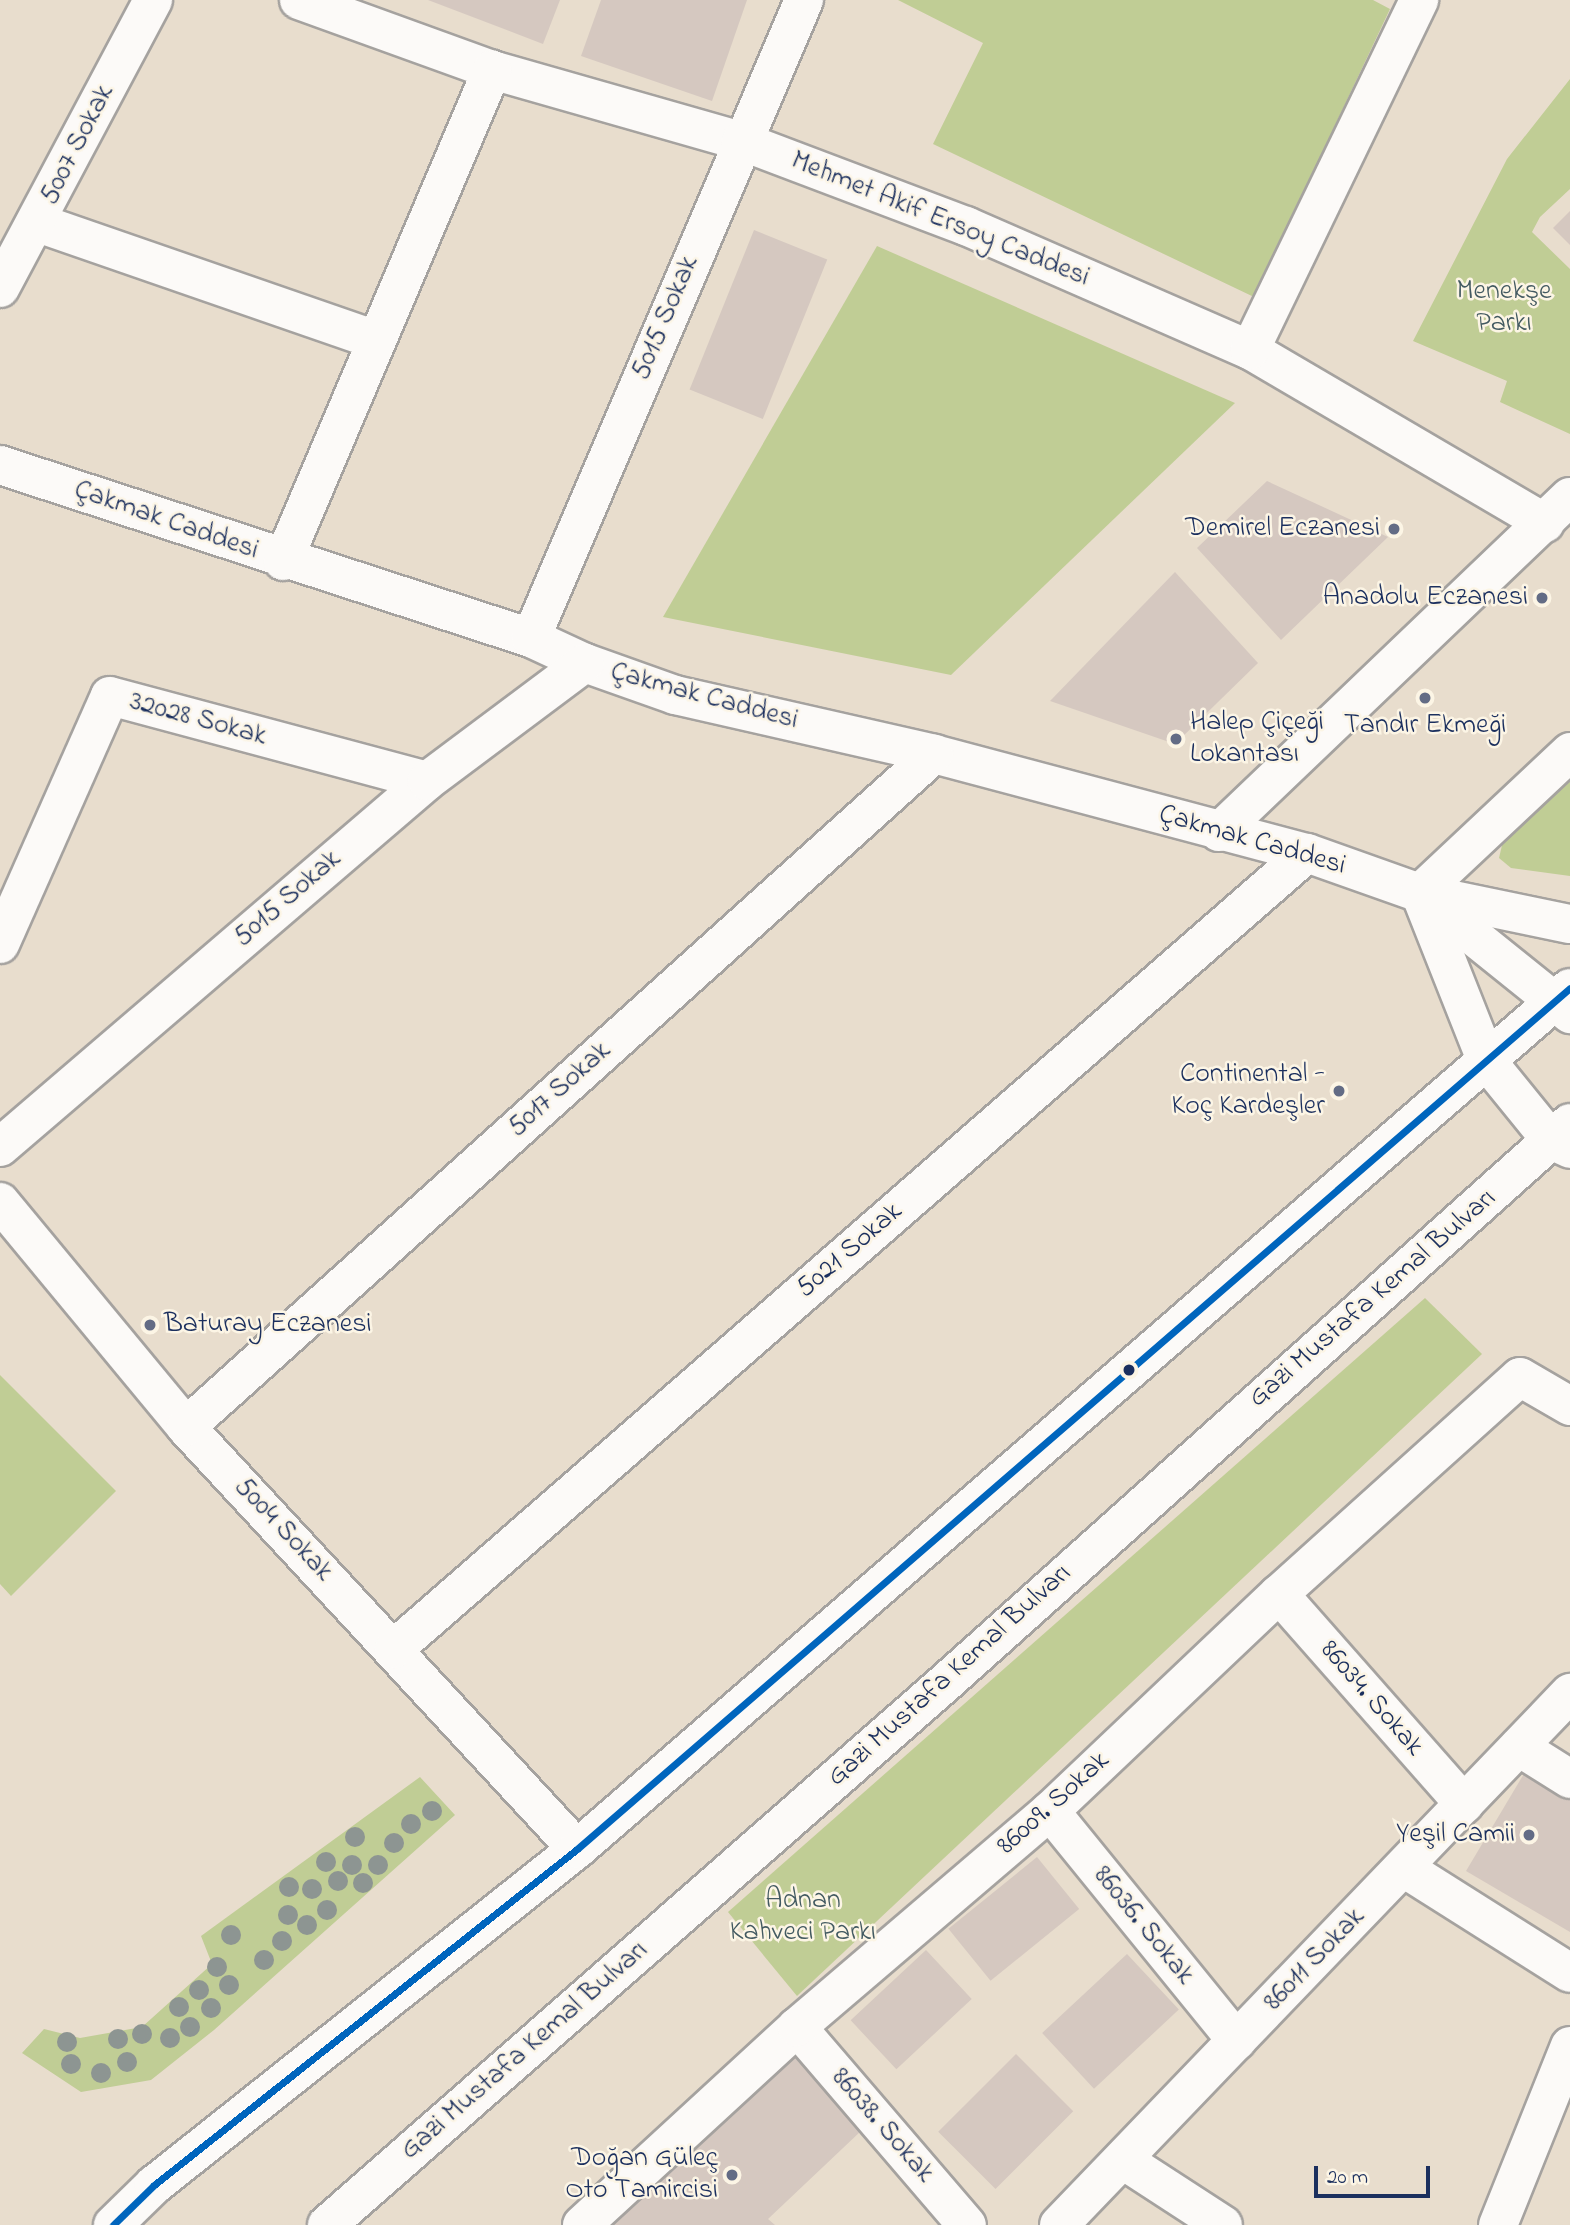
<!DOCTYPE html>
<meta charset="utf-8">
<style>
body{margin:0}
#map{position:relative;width:1570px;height:2225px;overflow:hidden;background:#e8ddcd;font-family:"Indie Flower",sans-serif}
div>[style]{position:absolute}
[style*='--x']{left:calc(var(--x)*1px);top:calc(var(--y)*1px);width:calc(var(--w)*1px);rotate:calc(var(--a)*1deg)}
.green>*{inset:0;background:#c0cd95}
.building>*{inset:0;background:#d5c8c0;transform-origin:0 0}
.roads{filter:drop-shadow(2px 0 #a5a29f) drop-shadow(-2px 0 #a5a29f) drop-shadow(0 2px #a5a29f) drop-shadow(0 -2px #a5a29f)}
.minor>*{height:38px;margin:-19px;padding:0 19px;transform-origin:19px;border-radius:19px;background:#fcfaf8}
.highway>*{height:38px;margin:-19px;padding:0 19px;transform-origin:19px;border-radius:19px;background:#fcfaf8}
.bus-1>*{height:7px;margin:-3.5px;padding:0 3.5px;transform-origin:3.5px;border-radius:3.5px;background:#0065bd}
.trees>*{width:20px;height:20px;margin:-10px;border-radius:50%;background:#8d9592}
.dots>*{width:19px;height:19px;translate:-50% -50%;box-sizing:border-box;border:4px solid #fcf5e5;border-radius:50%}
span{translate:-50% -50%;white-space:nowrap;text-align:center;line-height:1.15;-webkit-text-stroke:5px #fcf5e5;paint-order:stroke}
.street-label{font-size:28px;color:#1b2f5e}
.park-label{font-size:28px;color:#435a61}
.poi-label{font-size:28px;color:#1b2f5e}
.right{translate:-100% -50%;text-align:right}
.left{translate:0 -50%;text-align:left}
.scale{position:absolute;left:1314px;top:2166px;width:116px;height:32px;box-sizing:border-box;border:4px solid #1b2f5e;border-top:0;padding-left:9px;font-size:21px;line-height:24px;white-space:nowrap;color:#1b2f5e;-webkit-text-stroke:5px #fcf5e5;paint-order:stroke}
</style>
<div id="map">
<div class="green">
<i style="clip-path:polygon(898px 0,1373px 0,1390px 9px,1254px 297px,933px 144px,983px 43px)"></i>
<i style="clip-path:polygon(1570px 79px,1570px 189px,1540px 217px,1532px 232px,1570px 269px,1570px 434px,1500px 402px,1507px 381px,1413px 341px,1507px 159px)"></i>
<i style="clip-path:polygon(877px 246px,1235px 403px,951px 675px,663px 617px)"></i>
<i style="clip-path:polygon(1570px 777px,1570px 876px,1511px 868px,1499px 858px,1503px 841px)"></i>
<i style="clip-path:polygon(1425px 1298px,1482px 1354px,797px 1996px,728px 1912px)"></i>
<i style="clip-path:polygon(0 1375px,116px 1491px,11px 1596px,0 1584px)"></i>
<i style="clip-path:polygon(420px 1777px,455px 1815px,214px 2030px,151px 2080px,81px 2092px,22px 2053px,44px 2029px,80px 2038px,142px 2027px,212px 1964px,201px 1936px)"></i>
</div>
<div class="building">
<i style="clip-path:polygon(428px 0,560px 0,543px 44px)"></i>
<i style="clip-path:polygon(601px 0,747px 0,712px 101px,581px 56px)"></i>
<i style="clip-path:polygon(1570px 211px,1570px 245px,1553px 228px)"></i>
<i style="left:754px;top:230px;width:79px;height:172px;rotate:22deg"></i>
<i style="clip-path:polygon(1267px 481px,1388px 537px,1281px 640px,1197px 548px)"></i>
<i style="clip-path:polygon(1175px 572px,1258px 663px,1175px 744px,1050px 701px)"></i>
<i style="clip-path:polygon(1525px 1772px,1570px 1799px,1570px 1932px,1466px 1871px)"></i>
<i style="left:1037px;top:1857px;width:67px;height:114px;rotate:51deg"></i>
<i style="left:926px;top:1950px;width:67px;height:103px;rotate:47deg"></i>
<i style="left:1127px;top:1954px;width:76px;height:116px;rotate:47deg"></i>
<i style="clip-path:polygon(788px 2046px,861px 2131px,768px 2219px,775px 2225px,598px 2225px)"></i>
<i style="left:1016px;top:2054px;width:81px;height:110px;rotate:45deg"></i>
</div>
<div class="roads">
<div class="minor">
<i style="--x:299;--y:0;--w:205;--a:19.9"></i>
<i style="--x:492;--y:70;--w:259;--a:15.9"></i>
<i style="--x:741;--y:141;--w:241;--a:20.7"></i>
<i style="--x:966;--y:226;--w:310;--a:23.6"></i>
<i style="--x:1250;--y:350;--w:342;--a:30.4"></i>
<i style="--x:38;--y:223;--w:357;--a:19.1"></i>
<i style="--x:0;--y:288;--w:326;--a:-62"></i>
<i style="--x:1250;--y:350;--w:389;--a:-64.2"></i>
<i style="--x:0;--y:465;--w:558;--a:18.05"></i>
<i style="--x:531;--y:638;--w:60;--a:24.8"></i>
<i style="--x:585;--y:663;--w:96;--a:19.6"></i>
<i style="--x:675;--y:695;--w:266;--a:12.8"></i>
<i style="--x:934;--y:754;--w:386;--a:14.9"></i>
<i style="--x:1307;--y:853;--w:120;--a:19.5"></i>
<i style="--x:1420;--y:893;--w:153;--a:11.7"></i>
<i style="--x:283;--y:561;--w:534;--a:-66.94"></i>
<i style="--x:531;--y:638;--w:694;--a:-66.83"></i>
<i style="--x:1219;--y:832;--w:485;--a:-43.7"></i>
<i style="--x:1420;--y:893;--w:180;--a:68.4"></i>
<i style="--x:1486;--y:1060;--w:103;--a:50.9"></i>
<i style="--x:1551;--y:1140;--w:21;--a:25"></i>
<i style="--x:1420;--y:893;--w:206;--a:-43.2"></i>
<i style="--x:1427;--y:899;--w:184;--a:38.8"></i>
<i style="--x:0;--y:944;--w:271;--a:-66.1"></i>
<i style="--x:110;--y:696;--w:328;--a:15"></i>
<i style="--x:0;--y:1147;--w:562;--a:-40.6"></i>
<i style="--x:427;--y:781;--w:197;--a:-36.8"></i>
<i style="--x:0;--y:1202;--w:292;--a:50.4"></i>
<i style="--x:186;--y:1427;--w:575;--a:47.18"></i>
<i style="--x:186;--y:1427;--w:1006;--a:-41.98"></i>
<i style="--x:1279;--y:1594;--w:280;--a:48.6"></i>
<i style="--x:394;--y:1649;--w:1211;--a:-41.08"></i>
<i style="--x:1519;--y:1747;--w:60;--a:32.1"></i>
<i style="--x:1050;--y:1811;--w:296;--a:50.9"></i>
<i style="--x:1404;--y:1868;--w:196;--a:32.3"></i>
<i style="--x:797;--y:2027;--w:261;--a:49.4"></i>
<i style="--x:1123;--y:2160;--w:119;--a:33"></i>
<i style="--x:582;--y:2225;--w:292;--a:-42.6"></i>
<i style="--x:797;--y:2027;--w:333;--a:-40.5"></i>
<i style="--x:1050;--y:1811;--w:315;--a:-43.5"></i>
<i style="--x:1279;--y:1594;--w:324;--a:-42"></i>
<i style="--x:1520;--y:1377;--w:58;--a:30.1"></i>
<i style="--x:1059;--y:2225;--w:738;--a:-46.15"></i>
<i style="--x:1498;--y:2225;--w:193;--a:-68.1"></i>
</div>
<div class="highway">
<i style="--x:113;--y:2225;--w:57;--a:-44.3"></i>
<i style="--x:154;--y:2185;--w:540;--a:-38.46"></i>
<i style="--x:577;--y:1849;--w:1314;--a:-40.93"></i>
<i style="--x:327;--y:2225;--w:822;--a:-41.25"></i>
<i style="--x:945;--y:1683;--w:839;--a:-41.86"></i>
</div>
</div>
<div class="bus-1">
<i style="--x:113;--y:2225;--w:57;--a:-44.3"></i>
<i style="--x:154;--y:2185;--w:540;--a:-38.46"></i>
<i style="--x:577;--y:1849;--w:1314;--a:-40.93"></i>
</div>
<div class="trees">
<i style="left:432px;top:1811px"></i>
<i style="left:411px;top:1824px"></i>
<i style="left:355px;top:1837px"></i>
<i style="left:394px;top:1843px"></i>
<i style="left:326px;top:1862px"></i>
<i style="left:352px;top:1865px"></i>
<i style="left:378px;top:1865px"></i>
<i style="left:338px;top:1881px"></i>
<i style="left:363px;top:1883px"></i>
<i style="left:289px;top:1887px"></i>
<i style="left:312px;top:1889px"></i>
<i style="left:327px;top:1910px"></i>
<i style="left:288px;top:1915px"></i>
<i style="left:307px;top:1925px"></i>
<i style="left:231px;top:1935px"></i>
<i style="left:282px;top:1941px"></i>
<i style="left:264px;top:1960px"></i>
<i style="left:217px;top:1967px"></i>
<i style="left:229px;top:1985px"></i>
<i style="left:199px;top:1990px"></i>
<i style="left:179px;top:2007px"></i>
<i style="left:211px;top:2008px"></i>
<i style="left:190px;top:2027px"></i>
<i style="left:142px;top:2034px"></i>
<i style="left:170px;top:2038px"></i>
<i style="left:118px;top:2039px"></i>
<i style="left:67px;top:2042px"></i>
<i style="left:127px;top:2062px"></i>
<i style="left:71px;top:2064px"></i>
<i style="left:101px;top:2073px"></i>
</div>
<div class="dots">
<i style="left:1394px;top:529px;background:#636c85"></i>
<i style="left:1542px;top:598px;background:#636c85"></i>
<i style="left:1425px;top:698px;background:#636c85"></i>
<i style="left:1176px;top:739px;background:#636c85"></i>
<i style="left:1339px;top:1091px;background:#636c85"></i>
<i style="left:150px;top:1325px;background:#636c85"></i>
<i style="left:1129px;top:1370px;background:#1b2f5e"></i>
<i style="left:1529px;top:1835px;background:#636c85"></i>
<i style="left:732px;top:2175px;background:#636c85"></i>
</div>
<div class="street-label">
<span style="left:78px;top:145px;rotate:-63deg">5007 Sokak</span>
<span style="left:940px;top:220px;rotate:22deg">Mehmet Akif Ersoy Caddesi</span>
<span style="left:666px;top:318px;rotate:-67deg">5015 Sokak</span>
<span style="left:166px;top:521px;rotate:19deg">Çakmak Caddesi</span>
<span style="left:704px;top:697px;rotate:15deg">Çakmak Caddesi</span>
<span style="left:198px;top:720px;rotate:15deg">32028 Sokak</span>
<span style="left:1252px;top:841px;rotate:16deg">Çakmak Caddesi</span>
<span style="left:288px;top:899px;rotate:-41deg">5015 Sokak</span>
<span style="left:560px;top:1090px;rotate:-42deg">5017 Sokak</span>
<span style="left:850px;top:1251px;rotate:-41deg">5021 Sokak</span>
<span style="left:1373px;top:1299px;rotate:-41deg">Gazi Mustafa Kemal Bulvarı</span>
<span style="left:283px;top:1530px;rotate:47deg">5004 Sokak</span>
<span style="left:950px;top:1676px;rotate:-42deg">Gazi Mustafa Kemal Bulvarı</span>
<span style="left:1371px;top:1699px;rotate:49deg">86034. Sokak</span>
<span style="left:1054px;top:1804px;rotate:-42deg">86009. Sokak</span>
<span style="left:1143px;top:1926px;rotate:51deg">86036. Sokak</span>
<span style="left:1315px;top:1960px;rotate:-46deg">86011 Sokak</span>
<span style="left:525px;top:2051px;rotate:-41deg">Gazi Mustafa Kemal Bulvarı</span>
<span style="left:882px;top:2126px;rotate:49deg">86038. Sokak</span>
</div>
<div class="park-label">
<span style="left:1504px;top:308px">Menekşe<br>Parkı</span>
<span style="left:803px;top:1917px">Adnan<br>Kahveci Parkı</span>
</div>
<div class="poi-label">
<span class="right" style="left:1380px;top:529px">Demirel Eczanesi</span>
<span class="right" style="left:1528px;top:598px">Anadolu Eczanesi</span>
<span class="left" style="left:1190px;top:739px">Halep Çiçeği<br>Lokantası</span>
<span style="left:1425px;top:726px">Tandır Ekmeği</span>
<span class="right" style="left:1325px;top:1091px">Continental -<br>Koç Kardeşler</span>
<span class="left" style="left:164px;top:1325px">Baturay Eczanesi</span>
<span class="right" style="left:1515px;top:1835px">Yeşil Camii</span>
<span class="right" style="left:718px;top:2175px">Doğan Güleç<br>Oto Tamircisi</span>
</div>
<div class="scale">20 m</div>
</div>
